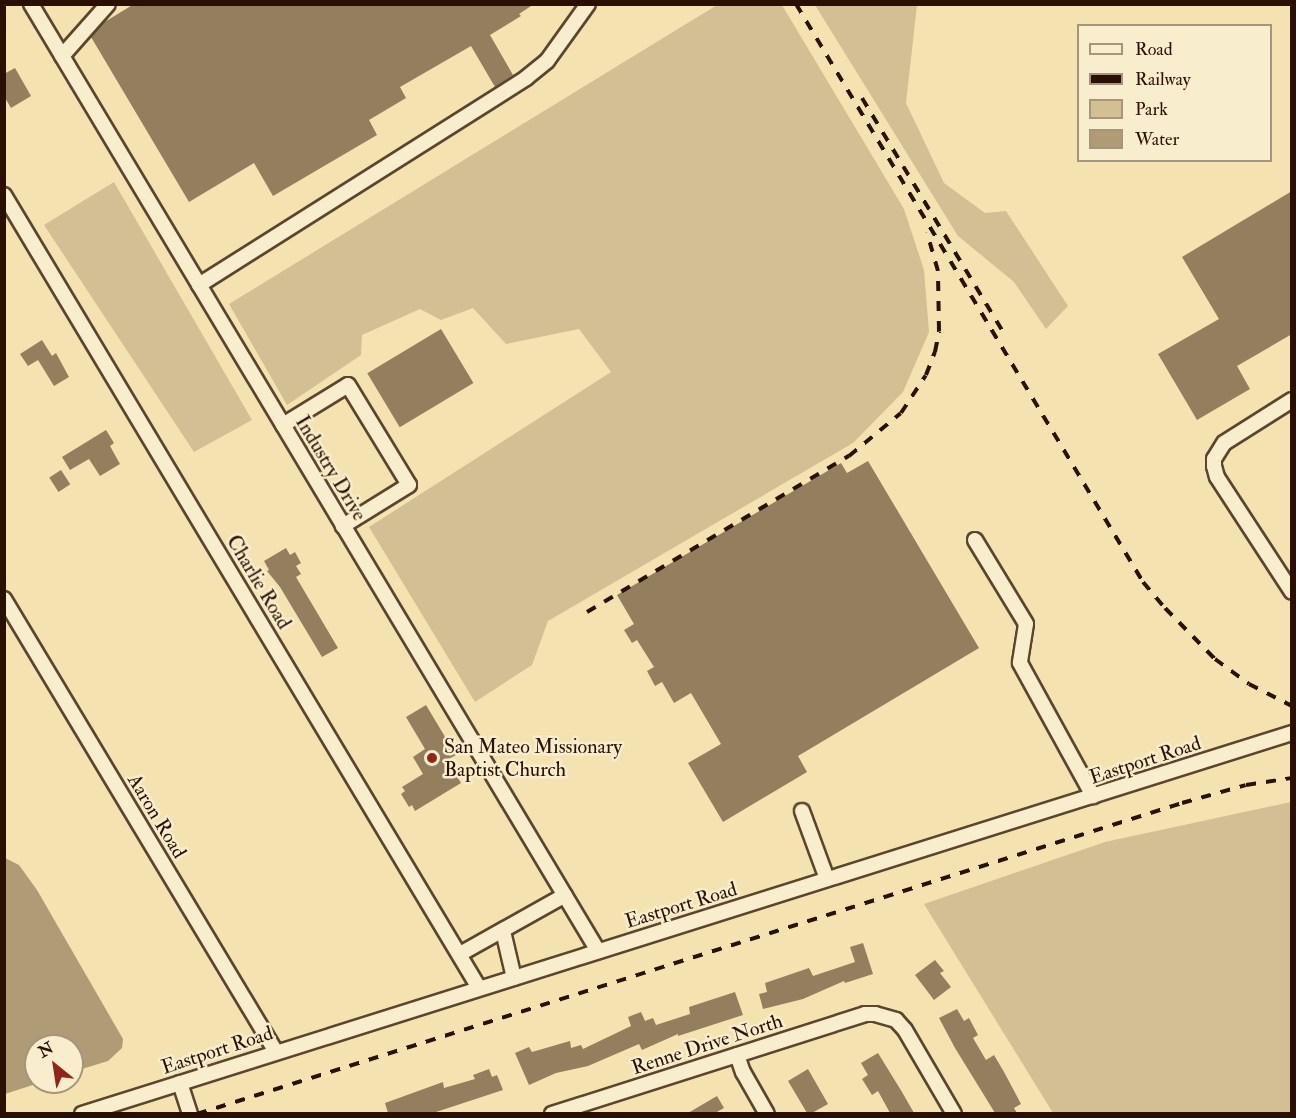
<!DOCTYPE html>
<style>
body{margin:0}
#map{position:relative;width:1296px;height:1118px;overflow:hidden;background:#f4e3b1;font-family:"IM FELL Double Pica",serif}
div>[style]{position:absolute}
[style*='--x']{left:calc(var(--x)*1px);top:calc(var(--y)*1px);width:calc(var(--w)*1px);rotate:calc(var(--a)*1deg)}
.green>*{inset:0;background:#d2bf93}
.water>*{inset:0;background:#af9b76}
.building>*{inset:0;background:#937e5d;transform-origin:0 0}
.roads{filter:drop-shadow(2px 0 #5c452e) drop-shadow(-2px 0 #5c452e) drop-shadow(0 2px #5c452e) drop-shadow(0 -2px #5c452e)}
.minor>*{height:14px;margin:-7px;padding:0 7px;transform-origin:7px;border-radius:7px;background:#f8edcc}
.rail>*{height:4px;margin-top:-2px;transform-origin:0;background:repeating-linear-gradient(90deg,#2a1003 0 10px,transparent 0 20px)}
.dots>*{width:16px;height:16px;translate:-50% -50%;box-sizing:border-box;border:3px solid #f8edcc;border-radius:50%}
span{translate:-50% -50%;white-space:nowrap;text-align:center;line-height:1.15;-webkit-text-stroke:5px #f8edcc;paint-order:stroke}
.street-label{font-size:20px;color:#2a1003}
.poi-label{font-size:20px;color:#2a1003}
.left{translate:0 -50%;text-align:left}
.frame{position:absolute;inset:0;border:6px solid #2a1003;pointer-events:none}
.legend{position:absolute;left:1077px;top:24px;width:195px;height:138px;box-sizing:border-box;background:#f8edcc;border:2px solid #a6957c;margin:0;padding:8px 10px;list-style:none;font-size:18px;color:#2a1003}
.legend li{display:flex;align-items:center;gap:12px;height:30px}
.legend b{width:30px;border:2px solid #a6957c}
.north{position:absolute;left:24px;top:1034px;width:60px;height:60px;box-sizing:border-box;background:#f8edcc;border:2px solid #a6957c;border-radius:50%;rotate:330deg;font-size:16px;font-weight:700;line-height:24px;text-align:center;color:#2a1003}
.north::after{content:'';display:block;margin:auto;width:21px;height:27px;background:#8f2418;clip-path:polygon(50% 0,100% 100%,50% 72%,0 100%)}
</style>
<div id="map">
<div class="green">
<i style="clip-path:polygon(782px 5px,904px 209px,924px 270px,929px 332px,903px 392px,853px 443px,548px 621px,532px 665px,475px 702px,369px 527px,611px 372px,579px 329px,506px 344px,473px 308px,441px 320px,420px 309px,362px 335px,361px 355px,287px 405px,229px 304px,717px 5px)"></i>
<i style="clip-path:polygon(815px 5px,917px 5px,906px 103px,944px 183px,985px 213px,1006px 211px,1068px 306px,1046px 329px,1014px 282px,958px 236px)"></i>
<i style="clip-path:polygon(114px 182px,252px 420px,194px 452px,44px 225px)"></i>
<i style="clip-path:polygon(1291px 802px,1291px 1113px,1053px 1113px,924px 904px,1105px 842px)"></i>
</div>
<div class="water">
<i style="clip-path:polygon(5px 858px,19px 865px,37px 890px,123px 1039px,122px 1048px,108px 1061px,72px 1072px,72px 1046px,36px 1046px,36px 1082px,42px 1082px,5px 1094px)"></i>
</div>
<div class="building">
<i style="clip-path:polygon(134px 4px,534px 4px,519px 14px,521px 16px,490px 35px,513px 75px,495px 87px,471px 46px,400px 87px,406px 98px,369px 120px,377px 135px,273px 196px,254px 163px,189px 202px,91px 37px,103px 23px)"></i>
<i style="clip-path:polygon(15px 68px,31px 96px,11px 108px,4px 96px,4px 74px)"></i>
<i style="clip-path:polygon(1292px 191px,1292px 334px,1237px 366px,1250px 389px,1197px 420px,1158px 354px,1219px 319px,1182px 257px)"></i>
<i style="left:441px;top:329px;width:63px;height:86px;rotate:59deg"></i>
<i style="clip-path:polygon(42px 340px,52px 356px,56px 353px,69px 377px,54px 386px,38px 360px,28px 366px,20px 354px)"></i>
<i style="clip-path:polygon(106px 430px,114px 443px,110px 446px,120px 464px,100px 476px,89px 459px,70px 470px,62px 457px)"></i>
<i style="clip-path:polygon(868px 461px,979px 648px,798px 756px,807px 772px,723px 822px,688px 763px,721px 744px,691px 693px,674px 703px,662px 682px,655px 686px,647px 671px,654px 667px,637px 640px,632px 643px,624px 630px,634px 624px,617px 595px,841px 463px,847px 473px)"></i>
<i style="left:61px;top:470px;width:17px;height:14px;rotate:57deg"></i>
<i style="clip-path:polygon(286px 548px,290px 555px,295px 552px,301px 563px,296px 566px,301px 574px,296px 577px,338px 648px,322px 657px,280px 587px,267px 571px,269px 570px,264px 561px)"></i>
<i style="clip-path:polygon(426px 705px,456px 755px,447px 760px,461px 783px,415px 811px,412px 805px,409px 807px,401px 794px,405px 791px,402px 787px,423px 774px,413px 757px,425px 749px,406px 717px)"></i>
<i style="clip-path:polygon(863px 943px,873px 974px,845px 983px,844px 981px,803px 999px,763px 1009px,759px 994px,767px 992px,765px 983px,809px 968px,813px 976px,855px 962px,850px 947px)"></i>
<i style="clip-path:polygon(935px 960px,944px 971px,940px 973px,951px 987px,934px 1000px,915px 975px)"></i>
<i style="clip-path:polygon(735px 992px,743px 1015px,678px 1036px,678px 1034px,642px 1050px,639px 1044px,588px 1066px,556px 1073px,529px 1085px,515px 1053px,529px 1047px,532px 1052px,570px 1041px,571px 1048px,581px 1045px,583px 1049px,631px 1026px,628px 1017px,641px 1012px,645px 1021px,653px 1018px,656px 1025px,690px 1014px,689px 1007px)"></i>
<i style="clip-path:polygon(957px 1009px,964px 1021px,969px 1018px,978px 1035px,973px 1038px,986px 1060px,994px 1055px,1004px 1072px,1021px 1104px,1014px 1108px,1017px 1113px,995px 1113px,955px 1048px,939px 1018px)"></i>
<i style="clip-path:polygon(878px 1053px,902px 1092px,914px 1113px,890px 1113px,878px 1091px,872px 1095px,862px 1079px,868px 1075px,861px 1063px)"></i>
<i style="clip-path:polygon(489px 1069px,492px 1077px,497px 1075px,503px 1090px,433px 1113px,388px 1113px,385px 1103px,443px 1082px,444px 1088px,475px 1079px,473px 1075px)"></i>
<i style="clip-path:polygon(808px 1069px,828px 1104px,812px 1113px,807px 1113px,788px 1081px)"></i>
<i style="clip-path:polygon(717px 1096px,724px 1108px,715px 1113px,688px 1113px)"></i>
</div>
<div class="roads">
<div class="minor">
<i style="--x:31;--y:4;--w:1104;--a:59.09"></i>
<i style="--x:62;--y:56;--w:69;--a:-48.5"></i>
<i style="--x:4;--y:195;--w:924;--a:59.08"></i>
<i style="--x:199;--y:285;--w:387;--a:-32.3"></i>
<i style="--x:526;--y:78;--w:27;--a:-39"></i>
<i style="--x:547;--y:61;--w:70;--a:-54.3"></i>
<i style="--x:1292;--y:400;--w:80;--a:147.7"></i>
<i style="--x:1224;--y:443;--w:19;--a:122"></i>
<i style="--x:1214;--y:459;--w:7;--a:90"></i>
<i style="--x:1214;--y:466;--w:11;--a:75"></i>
<i style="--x:1217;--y:477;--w:137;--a:56.9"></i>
<i style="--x:283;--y:425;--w:76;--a:-31.6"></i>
<i style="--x:348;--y:385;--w:117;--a:58.6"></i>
<i style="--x:409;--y:485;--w:78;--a:148.2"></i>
<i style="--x:975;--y:540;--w:98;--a:58.7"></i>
<i style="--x:1026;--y:624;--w:39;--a:99"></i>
<i style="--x:1020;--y:663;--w:152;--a:61.2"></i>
<i style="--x:4;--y:599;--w:528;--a:59.02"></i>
<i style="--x:802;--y:811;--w:72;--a:69.8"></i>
<i style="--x:503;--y:931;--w:48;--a:76.8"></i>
<i style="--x:460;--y:954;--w:120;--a:-29.3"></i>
<i style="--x:737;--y:1055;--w:18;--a:71"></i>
<i style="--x:743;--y:1072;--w:48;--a:60.3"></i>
<i style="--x:180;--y:1083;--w:33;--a:72"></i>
<i style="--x:82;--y:1114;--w:1269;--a:-17.48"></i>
<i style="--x:552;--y:1114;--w:329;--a:-17.7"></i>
<i style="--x:865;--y:1014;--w:10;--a:0"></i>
<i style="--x:875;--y:1014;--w:22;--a:16"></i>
<i style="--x:896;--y:1020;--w:13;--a:48"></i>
<i style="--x:905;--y:1030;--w:97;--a:59.7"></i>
</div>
</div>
<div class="rail">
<i style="--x:796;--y:4;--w:674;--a:59.02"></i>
<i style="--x:1143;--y:582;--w:34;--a:50"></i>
<i style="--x:1165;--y:608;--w:71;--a:45.6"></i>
<i style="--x:1215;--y:659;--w:42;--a:36.3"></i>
<i style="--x:1249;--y:684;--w:48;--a:27.1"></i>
<i style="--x:862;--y:98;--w:273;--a:58.9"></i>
<i style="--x:587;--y:612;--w:305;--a:-30.8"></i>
<i style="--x:849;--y:456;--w:67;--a:-39.6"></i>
<i style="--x:901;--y:413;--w:45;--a:-56.7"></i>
<i style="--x:926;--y:375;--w:25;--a:-69"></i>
<i style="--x:935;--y:352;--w:21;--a:-79"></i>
<i style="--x:939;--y:331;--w:60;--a:-91"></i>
<i style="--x:938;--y:271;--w:40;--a:-106"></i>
<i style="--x:197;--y:1114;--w:1033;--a:-17.52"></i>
<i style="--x:1182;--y:803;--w:66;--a:-15.7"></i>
<i style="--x:1246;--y:785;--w:47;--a:-8.7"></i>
</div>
<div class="dots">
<i style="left:432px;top:758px;background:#8f2418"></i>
</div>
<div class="street-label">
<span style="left:331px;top:468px;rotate:59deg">Industry Drive</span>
<span style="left:259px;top:582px;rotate:59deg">Charlie Road</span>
<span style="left:1145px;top:760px;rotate:-18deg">Eastport Road</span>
<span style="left:157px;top:816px;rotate:59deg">Aaron Road</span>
<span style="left:681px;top:905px;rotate:-17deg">Eastport Road</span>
<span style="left:707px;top:1044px;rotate:-18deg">Renne Drive North</span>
<span style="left:217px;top:1050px;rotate:-18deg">Eastport Road</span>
</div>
<div class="poi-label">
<span class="left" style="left:444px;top:758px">San Mateo Missionary<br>Baptist Church</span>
</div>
<div class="frame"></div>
<ul class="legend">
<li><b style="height:8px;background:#f8edcc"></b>Road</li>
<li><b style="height:8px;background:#2a1003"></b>Railway</li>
<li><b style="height:16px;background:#d2bf93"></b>Park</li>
<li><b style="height:16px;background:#af9b76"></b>Water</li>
</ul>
<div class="north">N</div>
</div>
